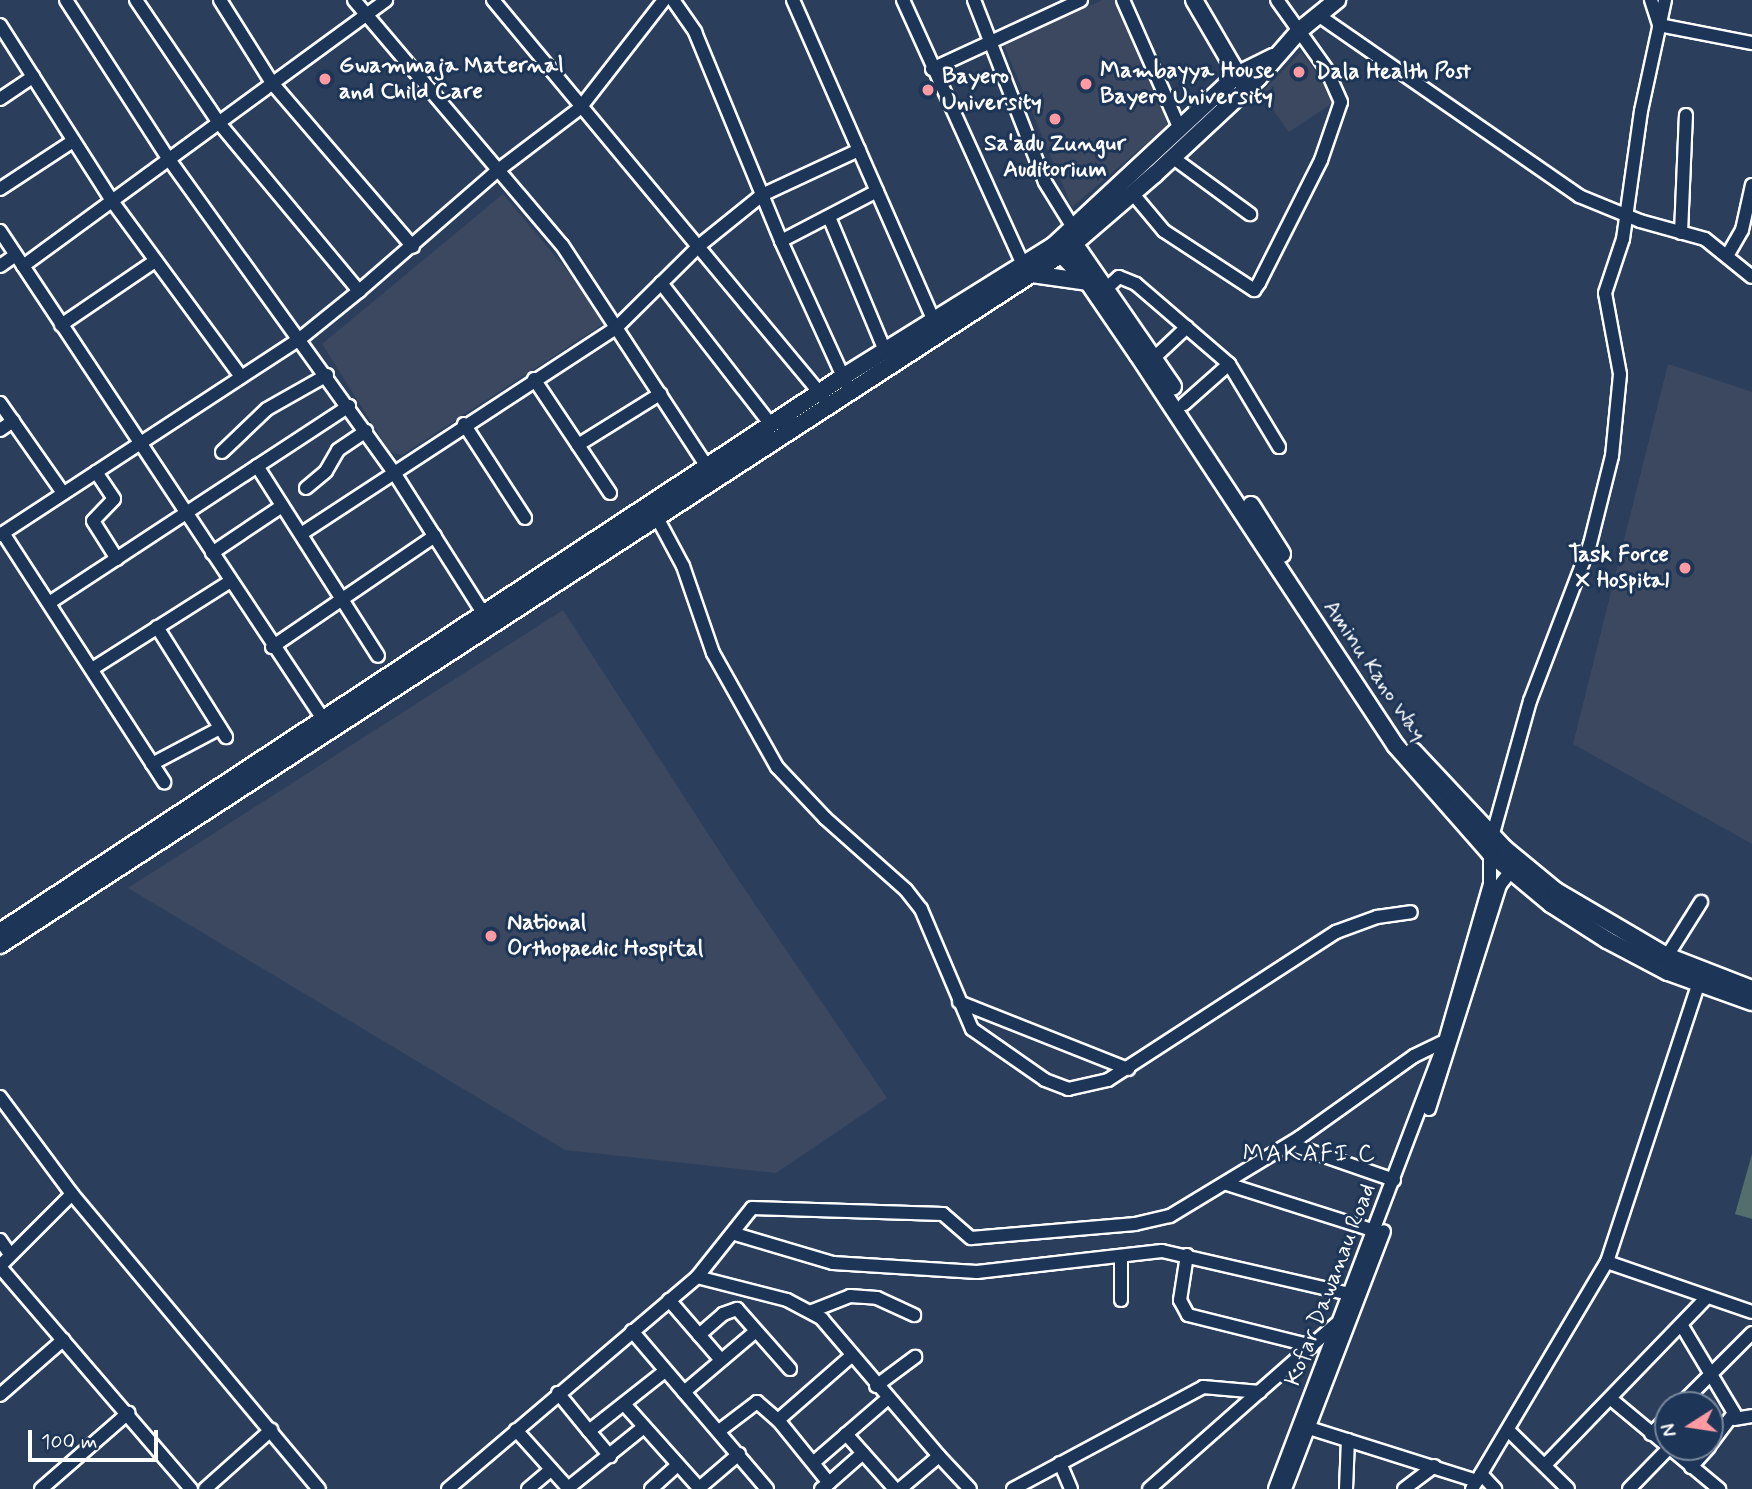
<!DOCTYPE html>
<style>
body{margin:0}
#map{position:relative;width:1752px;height:1489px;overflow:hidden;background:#2b3e5b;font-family:Mynerve,sans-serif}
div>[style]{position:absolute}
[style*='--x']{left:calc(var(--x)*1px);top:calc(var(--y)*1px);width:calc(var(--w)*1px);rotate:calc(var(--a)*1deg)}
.built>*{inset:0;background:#3b4860}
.green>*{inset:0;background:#536e6c}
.roads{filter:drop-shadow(2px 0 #fff) drop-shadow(-2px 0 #fff) drop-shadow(0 2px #fff) drop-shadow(0 -2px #fff)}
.minor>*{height:12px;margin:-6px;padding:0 6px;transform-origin:6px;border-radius:6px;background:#1d3557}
.major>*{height:16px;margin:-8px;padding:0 8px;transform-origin:8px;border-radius:8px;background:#1d3557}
.dots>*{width:19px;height:19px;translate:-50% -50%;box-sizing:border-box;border:4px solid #1d3557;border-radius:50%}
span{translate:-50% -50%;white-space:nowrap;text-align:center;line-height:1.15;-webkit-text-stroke:6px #1d3557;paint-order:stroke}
.poi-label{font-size:23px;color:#fff;font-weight:700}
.left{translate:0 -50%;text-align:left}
.right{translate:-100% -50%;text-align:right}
.street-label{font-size:23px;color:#fff}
.neighbourhood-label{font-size:24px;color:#fff;letter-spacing:2px}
.north{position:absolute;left:1654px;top:1391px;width:70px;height:70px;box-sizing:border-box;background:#1d3557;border:2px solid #77869a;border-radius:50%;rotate:258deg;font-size:19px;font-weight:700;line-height:28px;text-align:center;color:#fff}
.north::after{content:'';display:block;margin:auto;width:24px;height:32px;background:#ff9aa2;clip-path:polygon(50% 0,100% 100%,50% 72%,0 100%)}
.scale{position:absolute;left:28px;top:1430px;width:130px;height:32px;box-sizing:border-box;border:4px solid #fff;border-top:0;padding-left:9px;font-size:21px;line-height:24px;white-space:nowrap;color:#fff;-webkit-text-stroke:5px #1d3557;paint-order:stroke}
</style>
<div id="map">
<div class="built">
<i style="clip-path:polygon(1103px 0,1115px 0,1168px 125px,1072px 207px,1003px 43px)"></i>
<i style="clip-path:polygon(1301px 52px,1337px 100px,1289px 132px,1261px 93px)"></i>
<i style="clip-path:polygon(503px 194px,572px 276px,603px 324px,402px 455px,390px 452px,322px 344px)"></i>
<i style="clip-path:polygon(1668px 364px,1752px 392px,1752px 844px,1573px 744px)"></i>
<i style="clip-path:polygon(563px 610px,731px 869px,887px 1098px,776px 1173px,565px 1150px,128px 888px)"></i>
</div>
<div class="green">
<i style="clip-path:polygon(1752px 1154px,1752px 1219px,1735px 1214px)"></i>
</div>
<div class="roads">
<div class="minor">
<i style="--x:66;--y:0;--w:188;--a:57.2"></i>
<i style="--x:168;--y:158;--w:385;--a:54.3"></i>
<i style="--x:393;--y:471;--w:175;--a:57.6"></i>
<i style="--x:136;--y:0;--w:148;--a:56"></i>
<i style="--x:219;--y:123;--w:219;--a:50.2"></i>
<i style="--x:220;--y:0;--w:98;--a:57.9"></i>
<i style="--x:272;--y:83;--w:216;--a:49.3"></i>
<i style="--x:354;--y:0;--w:321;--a:49.7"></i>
<i style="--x:562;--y:245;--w:272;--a:56.8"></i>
<i style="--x:493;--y:0;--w:518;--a:50.25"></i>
<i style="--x:673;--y:0;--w:39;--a:55"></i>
<i style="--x:695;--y:32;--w:226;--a:67.6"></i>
<i style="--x:781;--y:241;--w:158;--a:65.4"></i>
<i style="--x:793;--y:0;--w:356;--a:66.3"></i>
<i style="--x:903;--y:0;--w:291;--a:65.6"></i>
<i style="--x:974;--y:0;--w:195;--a:68.7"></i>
<i style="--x:1045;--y:182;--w:55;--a:58.3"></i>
<i style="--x:1123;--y:0;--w:139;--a:66.2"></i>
<i style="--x:1651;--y:0;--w:26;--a:72"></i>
<i style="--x:1659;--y:25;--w:95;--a:11"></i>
<i style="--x:1318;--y:15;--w:318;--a:34.7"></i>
<i style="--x:1579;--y:196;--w:66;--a:22.3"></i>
<i style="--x:1640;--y:221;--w:67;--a:15.5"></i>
<i style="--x:1705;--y:239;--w:60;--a:39"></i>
<i style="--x:0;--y:25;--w:209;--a:57.5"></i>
<i style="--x:112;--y:201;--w:216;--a:53.7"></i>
<i style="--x:932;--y:69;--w:164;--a:-24.8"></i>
<i style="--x:0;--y:99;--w:40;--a:-34"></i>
<i style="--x:1172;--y:157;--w:97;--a:36.2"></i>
<i style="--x:0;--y:189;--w:87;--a:-33.3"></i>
<i style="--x:1133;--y:194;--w:48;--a:50"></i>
<i style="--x:1164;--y:231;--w:108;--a:33.2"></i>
<i style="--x:1254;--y:290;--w:9;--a:-54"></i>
<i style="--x:1259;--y:283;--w:138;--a:-63.2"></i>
<i style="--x:1321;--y:160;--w:61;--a:-71"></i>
<i style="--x:1341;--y:102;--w:35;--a:-114"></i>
<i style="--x:1327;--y:70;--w:86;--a:-125.5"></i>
<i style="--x:829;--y:217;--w:145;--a:67.3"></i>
<i style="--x:0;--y:231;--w:592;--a:56.5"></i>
<i style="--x:1681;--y:233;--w:118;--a:-87.6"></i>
<i style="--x:781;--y:241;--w:108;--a:-27.5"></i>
<i style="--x:1727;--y:256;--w:30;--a:-60"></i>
<i style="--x:1742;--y:230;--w:46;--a:-77.5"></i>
<i style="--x:0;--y:266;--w:19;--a:-35"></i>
<i style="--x:23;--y:266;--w:450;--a:-36.2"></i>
<i style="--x:661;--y:283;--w:181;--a:52.2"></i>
<i style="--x:1107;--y:288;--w:16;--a:-43"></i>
<i style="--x:1119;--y:277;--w:18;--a:22"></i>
<i style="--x:1136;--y:284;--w:123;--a:40.7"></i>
<i style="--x:1229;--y:364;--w:97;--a:58.9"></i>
<i style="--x:61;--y:325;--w:114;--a:-34.2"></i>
<i style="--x:1154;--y:358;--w:45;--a:-43.2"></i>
<i style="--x:534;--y:379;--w:137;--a:56.3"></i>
<i style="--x:0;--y:403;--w:110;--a:55"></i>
<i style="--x:1184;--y:404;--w:60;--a:-41.6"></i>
<i style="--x:464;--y:424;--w:112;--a:57"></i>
<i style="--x:0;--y:430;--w:16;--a:-35"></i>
<i style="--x:578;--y:445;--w:97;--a:-31.9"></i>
<i style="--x:222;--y:452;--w:62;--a:-43.7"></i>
<i style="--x:267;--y:409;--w:69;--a:-29.5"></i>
<i style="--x:257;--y:466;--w:225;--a:57.5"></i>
<i style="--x:96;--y:472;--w:32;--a:56"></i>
<i style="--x:114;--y:499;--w:30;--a:134"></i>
<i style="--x:93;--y:521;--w:45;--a:57.7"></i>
<i style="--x:306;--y:488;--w:26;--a:-40"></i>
<i style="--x:326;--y:471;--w:24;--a:-60"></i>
<i style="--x:338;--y:450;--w:34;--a:-34"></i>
<i style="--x:654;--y:512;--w:61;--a:61.8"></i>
<i style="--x:683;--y:566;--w:92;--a:71"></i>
<i style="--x:713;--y:653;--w:131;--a:60.7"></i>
<i style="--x:777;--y:767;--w:70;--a:46.7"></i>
<i style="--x:825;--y:818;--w:108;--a:41.6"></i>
<i style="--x:906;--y:890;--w:24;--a:52"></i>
<i style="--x:921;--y:909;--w:130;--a:67"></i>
<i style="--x:972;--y:1029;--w:89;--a:34.9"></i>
<i style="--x:1045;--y:1080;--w:25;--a:21"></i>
<i style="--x:1068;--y:1089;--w:41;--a:-12.7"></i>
<i style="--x:1108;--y:1080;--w:272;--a:-33"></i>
<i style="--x:1336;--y:932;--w:44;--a:-20.1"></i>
<i style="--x:1377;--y:917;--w:34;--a:-8"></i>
<i style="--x:3;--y:533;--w:297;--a:57.1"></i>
<i style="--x:301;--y:534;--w:376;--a:-33.2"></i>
<i style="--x:616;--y:328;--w:118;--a:-44.7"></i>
<i style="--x:700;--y:245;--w:80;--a:-38.9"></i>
<i style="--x:762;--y:195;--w:107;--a:-24.9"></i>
<i style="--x:0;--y:535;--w:360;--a:-33.2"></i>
<i style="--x:301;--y:338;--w:75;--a:-39"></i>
<i style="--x:359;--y:291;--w:183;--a:-41"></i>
<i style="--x:497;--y:171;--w:104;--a:-37.2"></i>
<i style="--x:580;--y:108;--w:137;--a:-52.1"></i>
<i style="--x:212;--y:553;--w:84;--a:-33.9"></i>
<i style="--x:49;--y:603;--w:359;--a:-33.3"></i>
<i style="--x:157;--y:627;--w:130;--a:57.9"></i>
<i style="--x:272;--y:647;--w:197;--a:-34.3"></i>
<i style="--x:92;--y:669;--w:162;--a:-32.4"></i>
<i style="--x:152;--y:764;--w:77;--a:-27.9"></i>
<i style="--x:1492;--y:837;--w:141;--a:-74.4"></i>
<i style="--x:1530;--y:701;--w:168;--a:-69.1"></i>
<i style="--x:1590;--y:544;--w:91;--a:-76"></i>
<i style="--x:1612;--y:456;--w:82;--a:-84.4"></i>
<i style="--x:1620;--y:374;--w:82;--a:-100.5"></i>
<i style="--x:1605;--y:293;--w:57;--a:-71.6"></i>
<i style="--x:1623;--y:239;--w:129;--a:-82"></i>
<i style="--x:1641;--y:111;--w:114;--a:-77.8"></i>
<i style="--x:1667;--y:956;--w:64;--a:-57.8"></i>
<i style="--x:959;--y:1002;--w:182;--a:21.6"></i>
<i style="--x:0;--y:1097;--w:121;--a:53.4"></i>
<i style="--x:72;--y:1194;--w:385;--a:50.1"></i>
<i style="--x:1429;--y:1109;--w:235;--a:-72.4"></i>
<i style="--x:1500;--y:885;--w:18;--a:-52"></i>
<i style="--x:1290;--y:1144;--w:110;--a:19.1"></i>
<i style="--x:1227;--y:1184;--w:155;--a:17.6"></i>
<i style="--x:735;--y:1234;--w:102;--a:16.5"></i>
<i style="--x:833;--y:1263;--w:144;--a:3.6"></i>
<i style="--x:977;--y:1272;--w:186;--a:-6.5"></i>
<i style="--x:1162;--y:1251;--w:193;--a:12.9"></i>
<i style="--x:0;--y:1240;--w:16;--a:55"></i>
<i style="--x:1187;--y:1255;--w:46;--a:98.8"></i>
<i style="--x:1180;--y:1300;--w:17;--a:62"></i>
<i style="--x:1188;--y:1315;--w:128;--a:14"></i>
<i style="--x:1121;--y:1256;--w:44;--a:90"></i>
<i style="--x:1607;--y:1262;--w:153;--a:19"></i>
<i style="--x:0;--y:1266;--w:102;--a:-45"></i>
<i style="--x:0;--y:1267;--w:293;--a:49.3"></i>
<i style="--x:697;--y:1277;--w:93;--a:14.3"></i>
<i style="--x:787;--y:1300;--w:40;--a:28"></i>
<i style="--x:822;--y:1319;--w:180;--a:49.5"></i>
<i style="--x:939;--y:1456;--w:51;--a:139.8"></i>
<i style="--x:669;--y:1300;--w:79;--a:49.1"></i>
<i style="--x:812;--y:1311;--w:41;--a:-21.5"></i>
<i style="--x:850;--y:1296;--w:27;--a:4"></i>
<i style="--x:877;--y:1298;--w:41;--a:24.7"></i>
<i style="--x:1682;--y:1326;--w:101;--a:59.1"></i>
<i style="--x:1734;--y:1413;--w:40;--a:127"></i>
<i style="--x:632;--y:1331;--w:208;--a:49.5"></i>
<i style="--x:699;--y:1335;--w:32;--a:-41"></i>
<i style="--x:723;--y:1314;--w:15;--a:-20"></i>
<i style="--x:737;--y:1309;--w:80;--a:48.5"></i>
<i style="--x:876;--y:1386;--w:49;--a:-36.6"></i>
<i style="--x:684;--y:1392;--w:94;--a:-40.3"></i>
<i style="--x:558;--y:1393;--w:49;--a:50.8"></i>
<i style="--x:589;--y:1431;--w:97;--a:-38.3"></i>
<i style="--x:0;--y:1395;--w:84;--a:-41.1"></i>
<i style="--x:1611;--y:1399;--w:141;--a:39.8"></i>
<i style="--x:624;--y:1404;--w:113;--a:48.2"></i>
<i style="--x:1680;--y:1405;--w:102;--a:-45"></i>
<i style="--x:1734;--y:1419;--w:18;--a:-9"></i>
<i style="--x:1309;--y:1428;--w:176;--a:17.5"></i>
<i style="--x:516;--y:1430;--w:79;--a:48.1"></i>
<i style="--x:1508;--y:1430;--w:84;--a:44.5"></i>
<i style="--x:589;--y:1431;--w:33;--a:50"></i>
<i style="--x:719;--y:1431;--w:48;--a:-37.3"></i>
<i style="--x:757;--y:1402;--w:28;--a:41"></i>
<i style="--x:846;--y:1434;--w:74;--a:48.3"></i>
<i style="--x:1651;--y:1434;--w:24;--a:-45"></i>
<i style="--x:939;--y:1456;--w:45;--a:46.8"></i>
<i style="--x:814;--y:1462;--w:96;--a:-40.8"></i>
<i style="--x:1060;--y:1463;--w:28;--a:67"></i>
<i style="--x:1545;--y:1465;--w:233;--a:-46"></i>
<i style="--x:1691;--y:1467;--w:27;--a:-48"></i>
<i style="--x:1481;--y:1474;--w:21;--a:47"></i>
<i style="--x:829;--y:1483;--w:45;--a:-41.4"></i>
<i style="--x:568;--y:1488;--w:97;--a:-38.8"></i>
<i style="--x:41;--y:1489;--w:116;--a:-41.1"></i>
<i style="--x:205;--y:1489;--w:89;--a:-41.8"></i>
<i style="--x:448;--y:1489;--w:327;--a:-40.4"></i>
<i style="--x:697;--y:1277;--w:88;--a:-51.4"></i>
<i style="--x:752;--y:1208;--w:191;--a:1.8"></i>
<i style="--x:943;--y:1214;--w:37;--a:41"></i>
<i style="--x:971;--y:1238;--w:165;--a:-4.9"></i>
<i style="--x:1135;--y:1224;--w:36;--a:-13"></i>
<i style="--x:1170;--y:1216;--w:151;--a:-31.2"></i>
<i style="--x:1299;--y:1138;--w:141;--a:-35.5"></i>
<i style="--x:1414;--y:1056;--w:34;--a:-26"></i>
<i style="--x:528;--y:1489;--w:30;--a:-40"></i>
<i style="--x:651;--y:1489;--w:36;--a:-42"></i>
<i style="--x:698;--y:1489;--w:54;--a:-40.5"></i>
<i style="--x:821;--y:1489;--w:10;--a:-37"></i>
<i style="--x:829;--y:1483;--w:81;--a:-129"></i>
<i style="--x:778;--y:1420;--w:97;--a:-41.2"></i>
<i style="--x:1013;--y:1489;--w:216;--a:-28.2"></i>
<i style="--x:1203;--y:1387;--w:57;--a:5"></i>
<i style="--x:1149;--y:1489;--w:249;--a:-41.4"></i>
<i style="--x:1275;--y:1489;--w:479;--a:-69.2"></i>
<i style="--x:1445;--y:1041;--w:163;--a:-74"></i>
<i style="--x:1490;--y:884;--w:31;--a:-90"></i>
<i style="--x:1285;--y:1489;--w:276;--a:-69"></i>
<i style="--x:1346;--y:1489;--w:49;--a:-87.7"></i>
<i style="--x:1404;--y:1489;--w:38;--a:-37"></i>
<i style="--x:1472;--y:1489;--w:264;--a:-59.3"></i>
<i style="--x:1607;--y:1262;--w:294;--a:-71.8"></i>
<i style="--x:1629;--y:1489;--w:56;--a:-45.7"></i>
</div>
<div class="major">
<i style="--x:1194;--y:0;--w:95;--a:59.7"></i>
<i style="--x:1069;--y:236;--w:183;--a:55.4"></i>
<i style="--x:1055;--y:248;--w:47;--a:45.9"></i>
<i style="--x:1088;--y:282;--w:88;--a:55.6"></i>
<i style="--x:1138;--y:355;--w:468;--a:56.6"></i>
<i style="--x:1396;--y:746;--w:142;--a:48.7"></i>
<i style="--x:1490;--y:853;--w:80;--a:39.9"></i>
<i style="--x:1551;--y:904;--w:67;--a:32.7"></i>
<i style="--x:1607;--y:940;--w:69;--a:27.7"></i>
<i style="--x:1668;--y:972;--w:89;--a:19.7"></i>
<i style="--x:1032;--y:274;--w:57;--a:8.1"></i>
<i style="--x:1251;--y:505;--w:58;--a:57.7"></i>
<i style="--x:1413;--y:751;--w:134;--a:46.8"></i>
<i style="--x:1505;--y:849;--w:66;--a:39.5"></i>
<i style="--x:1556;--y:891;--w:129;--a:30.4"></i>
<i style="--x:1667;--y:956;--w:91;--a:21.2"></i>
<i style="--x:0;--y:932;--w:1007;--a:-33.37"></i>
<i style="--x:841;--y:378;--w:250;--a:-31.9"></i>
<i style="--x:1053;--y:246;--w:251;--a:-42.9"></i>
<i style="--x:1237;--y:75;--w:40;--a:-26.6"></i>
<i style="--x:0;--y:945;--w:1267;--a:-33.05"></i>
<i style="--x:1062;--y:254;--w:121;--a:-40.7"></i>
<i style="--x:1154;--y:175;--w:142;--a:-43"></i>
<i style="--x:1258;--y:78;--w:64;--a:-48.8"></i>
<i style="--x:1300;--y:30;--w:48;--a:-39"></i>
</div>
</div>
<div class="dots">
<i style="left:1299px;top:72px;background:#ff9aa2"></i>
<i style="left:325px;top:79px;background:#ff9aa2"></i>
<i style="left:1086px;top:84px;background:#ff9aa2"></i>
<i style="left:928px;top:90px;background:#ff9aa2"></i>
<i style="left:1055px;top:119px;background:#ff9aa2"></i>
<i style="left:1685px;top:568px;background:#ff9aa2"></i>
<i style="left:491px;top:936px;background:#ff9aa2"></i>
</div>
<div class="poi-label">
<span class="left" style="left:339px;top:79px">Gwammaja Maternal<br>and Child Care</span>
<span class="left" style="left:1100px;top:84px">Mambayya House<br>Bayero University</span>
<span class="left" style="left:1315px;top:72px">Dala Health Post</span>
<span class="left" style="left:942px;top:90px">Bayero<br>University</span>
<span style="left:1055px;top:157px">Sa'adu Zungur<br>Auditorium</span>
<span class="right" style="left:1669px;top:568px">Task Force<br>X Hospital</span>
<span class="left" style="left:507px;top:936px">National<br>Orthopaedic Hospital</span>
</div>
<div class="street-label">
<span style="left:1374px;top:671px;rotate:56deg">Aminu Kano Way</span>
<span style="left:1331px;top:1285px;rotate:-69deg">Kofar Dawanau Road</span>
</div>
<div class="neighbourhood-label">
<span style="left:1310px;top:1155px">MAKAFI C</span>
</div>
<div class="north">N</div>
<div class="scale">100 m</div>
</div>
